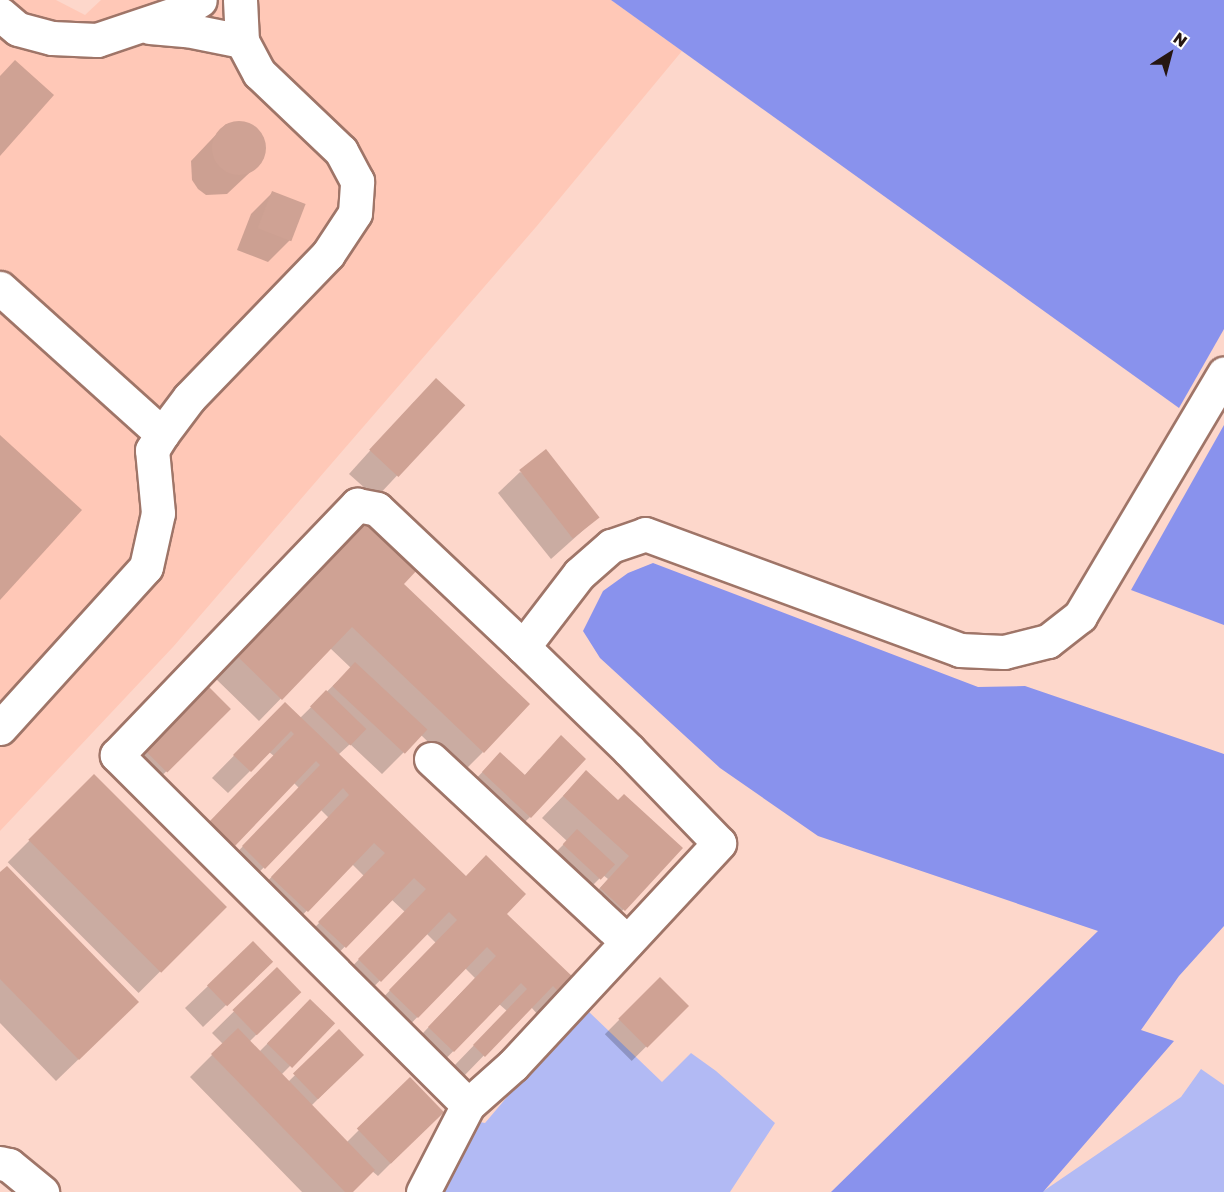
<!DOCTYPE html>
<style>
body{margin:0}
#map{position:relative;width:1224px;height:1192px;overflow:hidden;background:#fdd7cb;font-family:"Golos Text",sans-serif}
div>[style]{position:absolute}
[style*='--x']{left:calc(var(--x)*1px);top:calc(var(--y)*1px);width:calc(var(--w)*1px);rotate:calc(var(--a)*1deg)}
.built>*{inset:0;background:#ffc8b7}
.green>*{inset:0;background:#b2baf4}
.forest>*{inset:0;background:#8992ed}
.shadow>*{inset:0;background:#0003;transform-origin:0 0}
.building>*{inset:0;background:#cfa294;transform-origin:0 0}
.round{border-radius:50%}
.roads{filter:drop-shadow(2px 0 #9f7568) drop-shadow(-2px 0 #9f7568) drop-shadow(0 2px #9f7568) drop-shadow(0 -2px #9f7568)}
.minor>*{height:33px;margin:-16.5px;padding:0 16.5px;transform-origin:16.5px;border-radius:16.5px;background:#fff}
span{translate:-50% -50%;white-space:nowrap;text-align:center;line-height:1.15;-webkit-text-stroke:6px #fff;paint-order:stroke}
.north{position:absolute;left:1140px;top:24px;width:60px;height:60px;-webkit-text-stroke:4px #fff;paint-order:stroke;rotate:36deg;font-size:16px;font-weight:700;line-height:24px;text-align:center;color:#261611}
.north::after{content:'';display:block;margin:auto;width:21px;height:27px;background:#261611;clip-path:polygon(50% 0,100% 100%,50% 72%,0 100%)}
</style>
<div id="map">
<div class="built">
<i style="clip-path:polygon(0 0,56px 0,85px 15px,101px 0,611px 0,682px 51px,536px 227px,173px 647px,0 831px)"></i>
</div>
<div class="green">
<i style="clip-path:polygon(588px 1011px,662px 1082px,691px 1053px,716px 1071px,775px 1123px,730px 1192px,436px 1192px,468px 1120px,485px 1123px,551px 1045px)"></i>
<i style="clip-path:polygon(1201px 1069px,1224px 1085px,1224px 1192px,1042px 1192px,1181px 1097px)"></i>
</div>
<div class="forest">
<i style="clip-path:polygon(611px 0,1224px 0,1224px 329px,1179px 408px)"></i>
<i style="clip-path:polygon(1224px 425px,1224px 625px,1131px 590px)"></i>
<i style="clip-path:polygon(653px 563px,978px 687px,1025px 686px,1224px 754px,1224px 926px,1179px 976px,1141px 1030px,1174px 1041px,1043px 1192px,831px 1192px,1098px 931px,818px 836px,720px 768px,600px 658px,583px 631px,603px 591px,628px 573px)"></i>
</div>
<div class="shadow">
<i style="clip-path:polygon(244px 122px,261px 134px,264px 144px,264px 155px,259px 164px,227px 194px,206px 195px,198px 189px,192px 180px,191px 161px,226px 124px)"></i>
<i style="clip-path:polygon(273px 192px,290px 240px,268px 262px,237px 250px,251px 214px)"></i>
<i style="clip-path:polygon(414px 402px,463px 405px,376px 498px,349px 474px)"></i>
<i style="clip-path:polygon(520px 472px,598px 517px,551px 559px,498px 493px)"></i>
<i style="clip-path:polygon(344px 541px,402px 584px,483px 752px,461px 774px,421px 735px,382px 774px,350px 744px,338px 755px,574px 980px,539px 1016px,531px 1007px,462px 1078px,452px 1068px,507px 1011px,499px 1004px,432px 1073px,407px 1050px,475px 978px,465px 968px,396px 1039px,368px 1013px,436px 943px,426px 933px,359px 1002px,337px 982px,405px 912px,391px 899px,323px 969px,298px 945px,364px 876px,352px 864px,285px 933px,250px 899px,329px 818px,320px 809px,242px 890px,221px 869px,299px 788px,293px 782px,212px 866px,189px 845px,274px 756px,269px 752px,228px 793px,212px 778px,263px 726px,300px 718px,351px 668px,330px 648px,259px 721px,214px 677px)"></i>
<i style="left:209px;top:689px;width:28px;height:120px;rotate:45deg"></i>
<i style="clip-path:polygon(500px 754px,524px 776px,539px 759px,530px 817px,508px 838px,461px 794px)"></i>
<i style="clip-path:polygon(586px 772px,618px 802px,681px 849px,602px 932px,579px 911px,608px 879px,603px 875px,578px 900px,542px 866px,567px 841px,542px 818px)"></i>
<i style="left:94px;top:776px;width:185px;height:122px;rotate:45deg"></i>
<i style="clip-path:polygon(0 874px,115px 1024px,56px 1081px,0 1023px)"></i>
<i style="clip-path:polygon(253px 943px,249px 983px,203px 1027px,185px 1008px)"></i>
<i style="clip-path:polygon(277px 969px,277px 1014px,249px 1042px,259px 1052px,310px 1001px,333px 1023px,281px 1075px,288px 1082px,339px 1032px,362px 1055px,311px 1106px,347px 1142px,410px 1079px,442px 1112px,378px 1176px,372px 1171px,351px 1192px,302px 1192px,190px 1077px,223px 1044px,212px 1033px)"></i>
<i style="left:660px;top:979px;width:38px;height:78px;rotate:45deg"></i>
</div>
<div class="building">
<i style="clip-path:polygon(15px 60px,54px 95px,0 156px,0 76px)"></i>
<i class="round" style="left:212px;top:121px;width:54px;height:54px"></i>
<i style="left:272px;top:191px;width:36px;height:40px;rotate:21deg"></i>
<i style="left:436px;top:378px;width:40px;height:98px;rotate:43deg"></i>
<i style="clip-path:polygon(0 435px,82px 510px,0 600px)"></i>
<i style="left:546px;top:449px;width:87px;height:34px;rotate:52deg"></i>
<i style="clip-path:polygon(366px 517px,419px 568px,404px 584px,530px 704px,484px 753px,352px 627px,282px 700px,235px 654px)"></i>
<i style="left:355px;top:662px;width:99px;height:33px;rotate:43deg"></i>
<i style="left:209px;top:687px;width:31px;height:90px;rotate:45deg"></i>
<i style="left:326px;top:690px;width:56px;height:23px;rotate:44deg"></i>
<i style="clip-path:polygon(285px 702px,466px 876px,486px 855px,526px 894px,507px 914px,576px 980px,562px 995px,553px 986px,485px 1057px,473px 1045px,527px 989px,521px 983px,454px 1052px,428px 1027px,496px 956px,487px 947px,418px 1018px,389px 990px,457px 920px,449px 912px,381px 982px,358px 959px,426px 889px,414px 878px,346px 948px,318px 922px,385px 853px,374px 843px,308px 912px,271px 877px,349px 795px,343px 788px,265px 869px,242px 846px,320px 765px,316px 761px,235px 846px,209px 822px,294px 734px,291px 731px,251px 772px,233px 755px)"></i>
<i style="clip-path:polygon(561px 735px,586px 759px,531px 818px,482px 772px,500px 752px,525px 775px)"></i>
<i style="clip-path:polygon(586px 770px,618px 800px,624px 794px,683px 848px,625px 911px,600px 888px,629px 856px,563px 796px)"></i>
<i style="left:94px;top:774px;width:188px;height:93px;rotate:45deg"></i>
<i style="left:577px;top:829px;width:52px;height:21px;rotate:43deg"></i>
<i style="clip-path:polygon(7px 866px,139px 1002px,79px 1060px,0 979px,0 872px)"></i>
<i style="left:253px;top:941px;width:29px;height:64px;rotate:46deg"></i>
<i style="left:277px;top:967px;width:35px;height:62px;rotate:46deg"></i>
<i style="left:660px;top:977px;width:41px;height:59px;rotate:45deg"></i>
<i style="left:310px;top:999px;width:35px;height:62px;rotate:44deg"></i>
<i style="clip-path:polygon(238px 1028px,375px 1170px,353px 1192px,345px 1192px,211px 1054px)"></i>
<i style="left:339px;top:1029px;width:36px;height:64px;rotate:46deg"></i>
<i style="left:410px;top:1077px;width:49px;height:74px;rotate:46deg"></i>
</div>
<div class="roads">
<div class="minor">
<i style="--x:0;--y:14;--w:23;--a:40"></i>
<i style="--x:18;--y:29;--w:35;--a:15"></i>
<i style="--x:52;--y:38;--w:45;--a:2.5"></i>
<i style="--x:97;--y:40;--w:88;--a:-18.6"></i>
<i style="--x:180;--y:12;--w:23;--a:-31"></i>
<i style="--x:150;--y:27;--w:37;--a:5"></i>
<i style="--x:187;--y:30;--w:56;--a:11.3"></i>
<i style="--x:0;--y:288;--w:218;--a:42"></i>
<i style="--x:0;--y:728;--w:217;--a:-47.8"></i>
<i style="--x:146;--y:567;--w:55;--a:-77.5"></i>
<i style="--x:158;--y:513;--w:63;--a:-95.4"></i>
<i style="--x:152;--y:450;--w:19;--a:-58"></i>
<i style="--x:162;--y:434;--w:45;--a:-53.1"></i>
<i style="--x:189;--y:398;--w:200;--a:-46"></i>
<i style="--x:328;--y:254;--w:49;--a:-56.6"></i>
<i style="--x:355;--y:213;--w:32;--a:-86"></i>
<i style="--x:357;--y:181;--w:34;--a:-118"></i>
<i style="--x:341;--y:151;--w:113;--a:-136.4"></i>
<i style="--x:259;--y:73;--w:36;--a:-118"></i>
<i style="--x:242;--y:41;--w:41;--a:-92.8"></i>
<i style="--x:431;--y:759;--w:268;--a:43"></i>
<i style="--x:468;--y:1105;--w:496;--a:-135.1"></i>
<i style="--x:117;--y:755;--w:347;--a:-46.2"></i>
<i style="--x:357;--y:505;--w:20;--a:11"></i>
<i style="--x:377;--y:509;--w:201;--a:43.4"></i>
<i style="--x:0;--y:1163;--w:9;--a:13"></i>
<i style="--x:9;--y:1165;--w:43;--a:39.3"></i>
<i style="--x:423;--y:1192;--w:98;--a:-62.7"></i>
<i style="--x:468;--y:1105;--w:60;--a:-41.6"></i>
<i style="--x:513;--y:1065;--w:303;--a:-47.1"></i>
<i style="--x:719;--y:843;--w:129;--a:-134.1"></i>
<i style="--x:629;--y:750;--w:148;--a:-135.8"></i>
<i style="--x:523;--y:647;--w:92;--a:-52.5"></i>
<i style="--x:579;--y:574;--w:43;--a:-41.2"></i>
<i style="--x:611;--y:546;--w:36;--a:-19"></i>
<i style="--x:645;--y:534;--w:336;--a:20.2"></i>
<i style="--x:960;--y:650;--w:44;--a:2.6"></i>
<i style="--x:1004;--y:652;--w:45;--a:-14"></i>
<i style="--x:1048;--y:641;--w:41;--a:-38"></i>
<i style="--x:1080;--y:616;--w:282;--a:-59.3"></i>
</div>
</div>
<div class="north">N</div>
</div>
